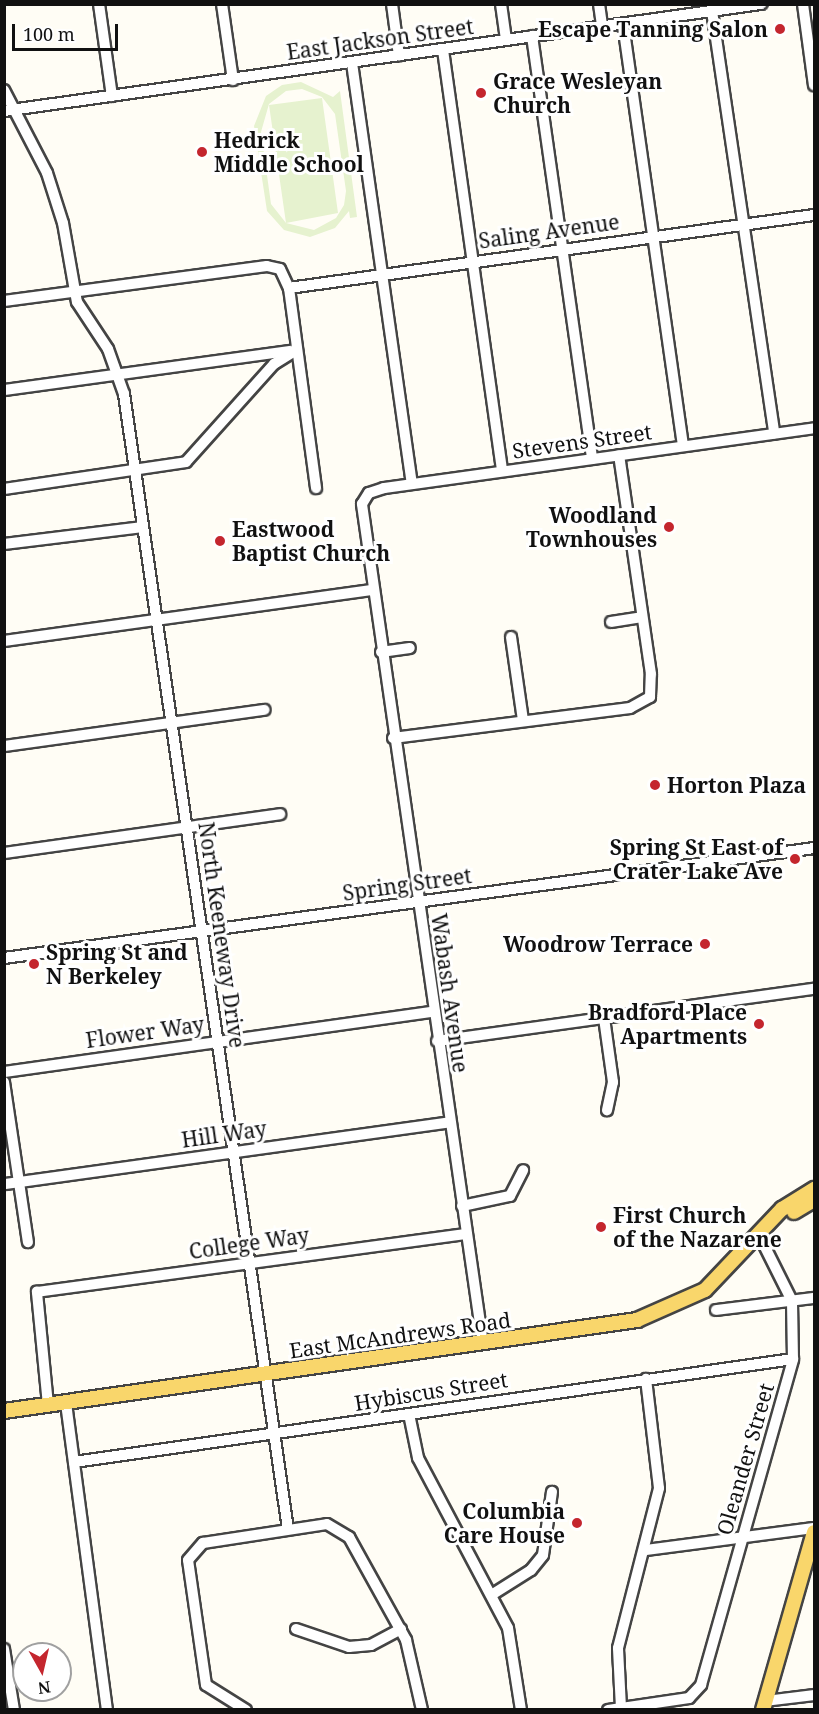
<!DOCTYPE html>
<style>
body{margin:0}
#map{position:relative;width:819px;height:1714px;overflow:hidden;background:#fffdf5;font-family:"Noto Serif",serif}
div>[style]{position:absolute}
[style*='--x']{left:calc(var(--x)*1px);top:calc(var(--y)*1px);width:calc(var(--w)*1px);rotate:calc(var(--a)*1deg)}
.pitch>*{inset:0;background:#e6f2cf}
.roads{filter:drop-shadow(2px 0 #444) drop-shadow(-2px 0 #444) drop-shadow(0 2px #444) drop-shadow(0 -2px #444)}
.minor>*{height:10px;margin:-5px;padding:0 5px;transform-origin:5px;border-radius:5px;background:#fff}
.major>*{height:14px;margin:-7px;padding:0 7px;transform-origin:7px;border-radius:7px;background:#f9d66b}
.dots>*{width:16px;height:16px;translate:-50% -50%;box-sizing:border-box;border:3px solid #fff;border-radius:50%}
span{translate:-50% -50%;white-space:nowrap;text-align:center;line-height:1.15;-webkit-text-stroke:6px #fff;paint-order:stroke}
.poi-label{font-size:21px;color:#111;font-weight:700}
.right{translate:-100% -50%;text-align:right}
.left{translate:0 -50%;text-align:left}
.street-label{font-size:21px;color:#111}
.frame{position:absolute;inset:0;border:6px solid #111;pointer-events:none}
.north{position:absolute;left:12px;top:1642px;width:60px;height:60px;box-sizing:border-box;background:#fff;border:2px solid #a0a0a0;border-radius:50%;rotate:172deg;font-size:16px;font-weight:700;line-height:24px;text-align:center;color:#111}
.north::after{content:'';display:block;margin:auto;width:21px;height:27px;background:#c4262e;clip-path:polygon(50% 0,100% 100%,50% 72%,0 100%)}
.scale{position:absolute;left:12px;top:24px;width:106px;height:27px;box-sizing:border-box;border:3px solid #111;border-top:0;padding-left:8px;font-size:18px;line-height:21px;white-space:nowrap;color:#111;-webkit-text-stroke:4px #fff;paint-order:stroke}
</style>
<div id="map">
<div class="pitch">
<i style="clip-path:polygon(evenodd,301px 82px,333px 97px,340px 91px,357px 217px,350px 218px,349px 211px,335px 228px,310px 237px,284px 230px,267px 211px,254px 126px,266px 96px,282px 85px,301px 82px,302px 89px,322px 97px,335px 114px,346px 191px,344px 205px,336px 218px,314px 230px,286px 223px,338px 213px,322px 98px,269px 105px,286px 223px,271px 204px,261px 132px,269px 104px,286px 91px,302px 89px)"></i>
</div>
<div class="roads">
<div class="minor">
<i style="--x:99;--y:4;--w:93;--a:82"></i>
<i style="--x:222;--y:4;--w:77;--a:81.8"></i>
<i style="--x:392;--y:4;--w:52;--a:82.3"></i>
<i style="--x:501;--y:4;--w:36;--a:82"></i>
<i style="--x:599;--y:4;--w:22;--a:82"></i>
<i style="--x:803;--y:4;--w:82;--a:82.3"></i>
<i style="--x:712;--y:11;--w:427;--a:81.6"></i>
<i style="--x:623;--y:24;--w:426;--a:81.9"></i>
<i style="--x:532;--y:36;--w:427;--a:81.9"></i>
<i style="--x:443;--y:50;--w:425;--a:82"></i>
<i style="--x:352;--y:63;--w:425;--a:81.9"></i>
<i style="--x:4;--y:90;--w:93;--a:62.6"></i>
<i style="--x:47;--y:173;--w:52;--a:72.3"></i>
<i style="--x:63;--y:223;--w:80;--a:80"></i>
<i style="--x:77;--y:302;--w:56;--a:56.6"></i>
<i style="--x:108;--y:349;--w:48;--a:70.4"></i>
<i style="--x:124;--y:394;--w:1147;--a:81.78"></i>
<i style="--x:4;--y:111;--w:765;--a:-8.05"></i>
<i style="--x:289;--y:288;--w:530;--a:-7.92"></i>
<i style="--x:4;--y:301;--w:265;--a:-7.6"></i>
<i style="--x:267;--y:266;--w:13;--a:13"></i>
<i style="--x:280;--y:269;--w:21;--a:65"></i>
<i style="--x:289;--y:288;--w:202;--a:82.3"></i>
<i style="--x:4;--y:390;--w:289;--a:-7.8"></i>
<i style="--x:4;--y:489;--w:184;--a:-8.4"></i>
<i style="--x:186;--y:462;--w:132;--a:-48.1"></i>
<i style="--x:274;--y:364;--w:26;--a:-32"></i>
<i style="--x:4;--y:544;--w:140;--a:-7"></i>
<i style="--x:611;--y:622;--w:31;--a:-9"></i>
<i style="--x:511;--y:637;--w:84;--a:81.8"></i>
<i style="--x:4;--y:641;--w:371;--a:-7.9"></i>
<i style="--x:381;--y:652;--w:29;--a:-8"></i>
<i style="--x:393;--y:738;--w:239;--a:-7.2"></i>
<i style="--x:630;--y:708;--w:23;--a:-29"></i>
<i style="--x:650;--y:697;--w:23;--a:-88"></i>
<i style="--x:651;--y:674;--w:221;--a:-98.3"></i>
<i style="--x:4;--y:746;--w:263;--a:-7.9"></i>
<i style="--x:4;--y:853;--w:279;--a:-8"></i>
<i style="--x:4;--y:958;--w:817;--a:-7.73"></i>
<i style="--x:604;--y:1018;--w:65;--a:82"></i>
<i style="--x:613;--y:1082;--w:29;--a:102"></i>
<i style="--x:437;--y:1041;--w:381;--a:-7.9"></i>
<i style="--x:4;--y:1072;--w:433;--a:-8"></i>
<i style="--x:4;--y:1082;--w:162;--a:81.5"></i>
<i style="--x:5;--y:1184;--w:448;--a:-7.9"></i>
<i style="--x:462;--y:1206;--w:49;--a:-11.8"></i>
<i style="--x:510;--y:1196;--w:29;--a:-63"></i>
<i style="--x:716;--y:1310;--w:99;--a:-7"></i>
<i style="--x:483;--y:1344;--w:849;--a:-98.2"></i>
<i style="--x:362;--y:504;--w:13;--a:-58"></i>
<i style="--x:369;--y:493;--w:16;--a:-18"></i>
<i style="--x:384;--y:488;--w:434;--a:-7.9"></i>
<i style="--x:66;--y:1403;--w:310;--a:82.4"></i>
<i style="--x:48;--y:1405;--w:114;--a:-95.6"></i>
<i style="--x:37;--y:1292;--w:433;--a:-7.7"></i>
<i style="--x:409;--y:1414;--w:45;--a:78.4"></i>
<i style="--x:418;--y:1458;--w:192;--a:62.1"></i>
<i style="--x:508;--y:1628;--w:83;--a:81"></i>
<i style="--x:74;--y:1462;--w:726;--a:-8.15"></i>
<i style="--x:646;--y:1550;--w:169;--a:-7.5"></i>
<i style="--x:493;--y:1594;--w:45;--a:-32.3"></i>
<i style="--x:531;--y:1570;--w:19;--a:-51"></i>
<i style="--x:543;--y:1555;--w:64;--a:-81.9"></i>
<i style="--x:296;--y:1629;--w:56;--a:18.8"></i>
<i style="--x:349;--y:1647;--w:22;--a:-5"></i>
<i style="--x:371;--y:1645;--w:34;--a:-28"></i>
<i style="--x:4;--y:1649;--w:62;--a:80.7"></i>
<i style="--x:765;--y:1701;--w:49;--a:-7"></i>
<i style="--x:621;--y:1708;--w:60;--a:-92.9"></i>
<i style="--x:618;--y:1648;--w:165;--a:-75.6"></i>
<i style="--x:659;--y:1488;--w:110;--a:-96.8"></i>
<i style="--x:246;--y:1710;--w:47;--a:-148"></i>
<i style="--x:206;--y:1685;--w:126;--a:-98.2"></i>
<i style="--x:188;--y:1560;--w:23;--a:-49"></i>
<i style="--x:203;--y:1543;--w:125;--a:-8.7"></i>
<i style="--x:327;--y:1524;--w:26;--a:31"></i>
<i style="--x:349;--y:1537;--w:118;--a:61"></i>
<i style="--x:406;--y:1640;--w:72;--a:77.1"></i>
<i style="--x:608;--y:1710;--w:82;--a:-8.4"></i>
<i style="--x:689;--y:1698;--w:18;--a:-47"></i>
<i style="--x:701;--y:1685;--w:339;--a:-74.2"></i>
<i style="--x:793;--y:1359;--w:58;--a:-91"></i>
<i style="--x:792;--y:1301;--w:74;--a:-116.6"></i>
</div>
<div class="major">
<i style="--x:794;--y:1212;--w:23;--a:-31"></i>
<i style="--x:4;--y:1411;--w:640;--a:-8.18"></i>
<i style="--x:637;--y:1320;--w:74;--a:-23.8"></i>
<i style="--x:705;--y:1290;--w:112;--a:-46.5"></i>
<i style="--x:782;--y:1209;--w:38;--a:-32"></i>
<i style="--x:763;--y:1710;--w:185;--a:-74"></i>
</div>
</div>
<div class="dots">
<i style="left:780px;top:29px;background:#c4262e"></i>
<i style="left:481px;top:93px;background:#c4262e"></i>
<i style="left:202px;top:152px;background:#c4262e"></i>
<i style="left:669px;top:527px;background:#c4262e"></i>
<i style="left:220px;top:541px;background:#c4262e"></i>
<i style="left:655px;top:785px;background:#c4262e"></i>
<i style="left:795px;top:859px;background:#c4262e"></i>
<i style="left:705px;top:944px;background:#c4262e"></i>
<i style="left:34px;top:964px;background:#c4262e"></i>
<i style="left:759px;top:1024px;background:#c4262e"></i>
<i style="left:601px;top:1227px;background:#c4262e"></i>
<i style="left:577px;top:1523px;background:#c4262e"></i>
</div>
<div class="poi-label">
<span class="right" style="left:768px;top:29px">Escape Tanning Salon</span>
<span class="left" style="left:493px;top:93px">Grace Wesleyan<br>Church</span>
<span class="left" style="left:214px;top:152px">Hedrick<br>Middle School</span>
<span class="right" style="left:657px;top:527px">Woodland<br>Townhouses</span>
<span class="left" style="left:232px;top:541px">Eastwood<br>Baptist Church</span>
<span class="left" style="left:667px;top:785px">Horton Plaza</span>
<span class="right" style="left:783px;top:859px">Spring St East of<br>Crater Lake Ave</span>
<span class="right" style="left:693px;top:944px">Woodrow Terrace</span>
<span class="left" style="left:46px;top:964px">Spring St and<br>N Berkeley</span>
<span class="right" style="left:747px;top:1024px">Bradford Place<br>Apartments</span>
<span class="left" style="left:613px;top:1227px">First Church<br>of the Nazarene</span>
<span class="right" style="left:565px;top:1523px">Columbia<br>Care House</span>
</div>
<div class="street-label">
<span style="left:380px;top:39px;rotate:-8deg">East Jackson Street</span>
<span style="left:549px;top:231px;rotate:-8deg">Saling Avenue</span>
<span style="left:582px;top:441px;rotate:-8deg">Stevens Street</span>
<span style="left:407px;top:884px;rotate:-8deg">Spring Street</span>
<span style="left:222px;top:935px;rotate:82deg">North Keeneway Drive</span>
<span style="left:450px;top:993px;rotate:82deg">Wabash Avenue</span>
<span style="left:145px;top:1032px;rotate:-8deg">Flower Way</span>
<span style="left:224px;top:1134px;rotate:-8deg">Hill Way</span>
<span style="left:249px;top:1243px;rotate:-8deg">College Way</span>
<span style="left:400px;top:1335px;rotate:-8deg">East McAndrews Road</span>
<span style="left:431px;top:1391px;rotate:-9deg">Hybiscus Street</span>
<span style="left:745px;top:1459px;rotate:-74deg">Oleander Street</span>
</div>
<div class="frame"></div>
<div class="north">N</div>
<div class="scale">100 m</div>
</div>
